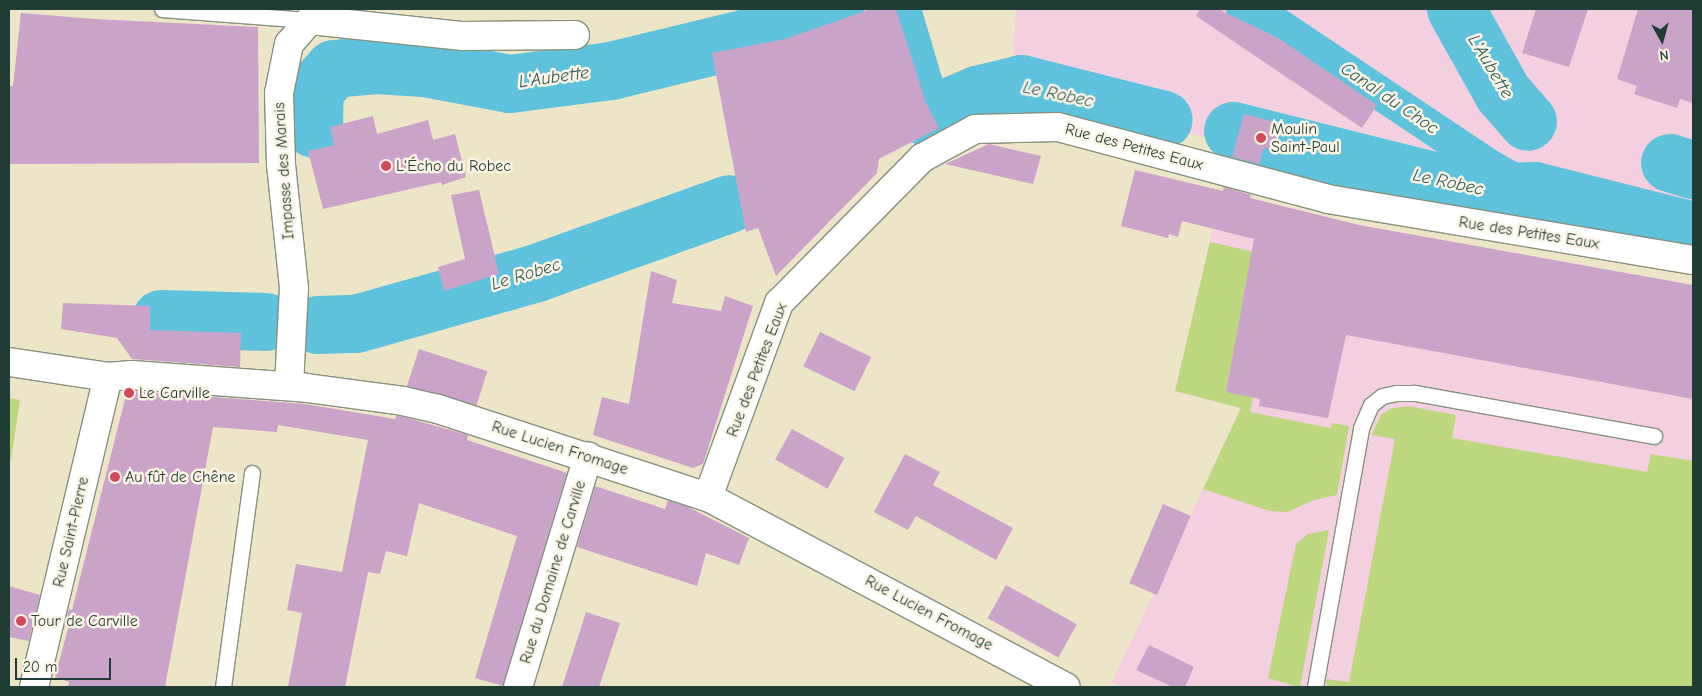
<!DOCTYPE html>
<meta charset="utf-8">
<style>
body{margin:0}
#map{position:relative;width:1702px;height:696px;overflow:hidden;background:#ece5c7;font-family:"Comic Neue",sans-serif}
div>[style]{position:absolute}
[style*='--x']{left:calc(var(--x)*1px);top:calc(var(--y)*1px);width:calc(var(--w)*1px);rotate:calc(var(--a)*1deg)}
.built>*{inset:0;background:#f3cfdf}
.green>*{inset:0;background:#bcd77d}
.canal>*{height:34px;margin:-17px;padding:0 17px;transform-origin:17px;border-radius:17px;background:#5fc2dd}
.river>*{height:58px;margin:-29px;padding:0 29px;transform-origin:29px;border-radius:29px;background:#5fc2dd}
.building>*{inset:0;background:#caa3c9;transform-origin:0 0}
.roads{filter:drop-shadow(1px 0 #86917e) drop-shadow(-1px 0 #86917e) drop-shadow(0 1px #86917e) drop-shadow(0 -1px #86917e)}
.service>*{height:15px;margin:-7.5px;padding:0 7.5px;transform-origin:7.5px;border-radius:7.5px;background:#fff}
.minor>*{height:28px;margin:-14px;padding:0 14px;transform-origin:14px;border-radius:14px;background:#fff}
.tertiary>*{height:28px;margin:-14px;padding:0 14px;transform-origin:14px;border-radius:14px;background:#fff}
.dots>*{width:14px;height:14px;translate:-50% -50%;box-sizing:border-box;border:2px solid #fcf5e5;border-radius:50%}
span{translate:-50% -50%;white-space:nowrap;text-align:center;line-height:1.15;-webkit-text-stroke:5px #fcf5e5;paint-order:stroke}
.poi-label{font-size:16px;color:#1f3d34}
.left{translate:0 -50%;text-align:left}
.street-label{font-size:16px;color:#1f3d34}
.water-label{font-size:18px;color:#2f5e5e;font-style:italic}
.frame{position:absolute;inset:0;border:10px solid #1f3d34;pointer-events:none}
.north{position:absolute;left:1637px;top:15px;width:50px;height:50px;-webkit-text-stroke:4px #fcf5e5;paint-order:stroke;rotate:173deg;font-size:14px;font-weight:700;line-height:20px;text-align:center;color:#1f3d34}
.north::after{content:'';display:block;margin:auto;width:18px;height:22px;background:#1f3d34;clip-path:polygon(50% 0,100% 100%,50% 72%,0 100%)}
.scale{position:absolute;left:15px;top:658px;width:96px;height:22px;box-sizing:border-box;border:2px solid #1f3d34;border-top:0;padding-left:6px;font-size:15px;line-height:18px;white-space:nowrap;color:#1f3d34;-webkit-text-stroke:4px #fcf5e5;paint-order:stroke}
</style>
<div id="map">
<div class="built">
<i style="clip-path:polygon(1016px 9px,1693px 9px,1693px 222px,1011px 103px)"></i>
<i style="clip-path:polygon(1222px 191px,1359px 225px,1693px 285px,1693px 687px,1122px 687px,1112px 682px,1241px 408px,1175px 391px)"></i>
</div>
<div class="green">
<i style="clip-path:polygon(1210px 242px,1259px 253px,1256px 265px,1247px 277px,1226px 392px,1253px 397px,1250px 412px,1331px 428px,1332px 423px,1349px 426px,1337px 495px,1314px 500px,1287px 512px,1270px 511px,1203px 489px,1241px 408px,1175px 391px)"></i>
<i style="clip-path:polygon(9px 398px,20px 400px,11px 460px,9px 460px)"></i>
<i style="clip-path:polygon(1408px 406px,1456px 415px,1452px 438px,1647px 472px,1651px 454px,1693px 461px,1693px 687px,1327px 687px,1326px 679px,1349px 682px,1395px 439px,1372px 435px,1374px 429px,1382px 414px,1390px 409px)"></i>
<i style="clip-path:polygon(1329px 530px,1300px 687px,1298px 687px,1268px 678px,1296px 544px,1308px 534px)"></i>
</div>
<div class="canal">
<i style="--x:904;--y:9;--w:95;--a:73.5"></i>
<i style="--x:931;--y:100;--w:13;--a:61"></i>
<i style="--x:1243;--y:9;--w:14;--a:8"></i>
<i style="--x:1257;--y:11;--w:283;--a:33.7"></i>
<i style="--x:1492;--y:168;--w:49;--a:28.1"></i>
</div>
<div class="river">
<i style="--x:1456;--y:9;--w:96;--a:60.8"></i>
<i style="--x:1503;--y:93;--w:38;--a:49"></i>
<i style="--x:926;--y:117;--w:56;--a:-23.3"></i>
<i style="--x:977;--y:95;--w:46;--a:-13.7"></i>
<i style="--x:1022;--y:84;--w:146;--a:14.2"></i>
<i style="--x:314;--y:129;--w:39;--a:-89"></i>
<i style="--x:315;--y:90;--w:28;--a:-48"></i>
<i style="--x:334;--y:69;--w:42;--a:-5.4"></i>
<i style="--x:376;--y:65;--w:49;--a:3.5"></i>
<i style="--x:425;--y:68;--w:86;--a:10.7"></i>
<i style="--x:510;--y:84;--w:102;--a:-7.3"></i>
<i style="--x:611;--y:71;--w:145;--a:-13.6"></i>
<i style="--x:752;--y:37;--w:88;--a:-18.6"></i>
<i style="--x:1233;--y:131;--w:257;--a:14"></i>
<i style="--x:1482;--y:193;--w:53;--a:-2.2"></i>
<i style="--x:1535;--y:191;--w:163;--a:14.2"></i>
<i style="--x:1670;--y:163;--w:24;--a:17"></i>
<i style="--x:161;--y:319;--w:105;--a:1.6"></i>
<i style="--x:318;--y:325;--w:38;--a:-2"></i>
<i style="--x:356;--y:324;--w:185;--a:-15.7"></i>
<i style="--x:534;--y:274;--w:207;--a:-19.7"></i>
</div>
<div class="building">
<i style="clip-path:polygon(871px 9px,896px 9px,926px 103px,939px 128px,879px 159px,877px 173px,776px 276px,758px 228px,746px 232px,712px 53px,785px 39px)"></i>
<i style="clip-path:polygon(1200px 9px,1218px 9px,1278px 38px,1377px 105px,1362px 128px,1196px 16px)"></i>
<i style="clip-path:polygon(1536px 9px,1588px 9px,1569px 67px,1522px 53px)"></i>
<i style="clip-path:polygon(1638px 9px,1693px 9px,1693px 103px,1680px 99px,1677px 108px,1634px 94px,1637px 86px,1617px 79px)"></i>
<i style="clip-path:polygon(21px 13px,94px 19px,258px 27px,259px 163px,9px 164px,9px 86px,13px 86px)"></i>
<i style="clip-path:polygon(1244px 114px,1282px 124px,1275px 150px,1264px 148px,1259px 164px,1232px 157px)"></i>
<i style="clip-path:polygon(373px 116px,377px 134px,428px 120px,433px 140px,455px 134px,466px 177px,442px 185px,441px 182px,323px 209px,308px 151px,334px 145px,330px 127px)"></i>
<i style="clip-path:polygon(989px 144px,1041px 156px,1033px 184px,945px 164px)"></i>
<i style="clip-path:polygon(1135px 170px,1223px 191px,1224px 187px,1251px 195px,1250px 198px,1359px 225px,1693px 285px,1693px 399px,1346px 335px,1328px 418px,1259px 406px,1260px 399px,1226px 392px,1254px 239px,1182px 221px,1178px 237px,1169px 234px,1168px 238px,1121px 226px)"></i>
<i style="clip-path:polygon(479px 190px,499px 274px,444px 291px,438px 267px,465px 259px,451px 195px)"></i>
<i style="clip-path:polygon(651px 271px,677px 280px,672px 303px,721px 311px,725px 296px,753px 306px,703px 464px,693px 468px,593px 435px,602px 397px,629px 404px)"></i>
<i style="clip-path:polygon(63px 303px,150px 306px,150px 330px,241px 333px,240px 367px,132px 359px,117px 338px,61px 329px)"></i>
<i style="left:820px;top:332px;width:57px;height:38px;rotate:26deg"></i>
<i style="left:419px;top:349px;width:72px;height:39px;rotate:18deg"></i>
<i style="clip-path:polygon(133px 391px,305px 404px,395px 419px,396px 416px,400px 416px,468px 435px,467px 440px,567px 473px,503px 686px,475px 678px,517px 536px,419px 503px,407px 556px,386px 551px,380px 574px,368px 572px,345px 687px,288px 687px,302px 613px,287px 610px,296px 564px,342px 572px,368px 440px,278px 425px,277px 432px,213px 427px,165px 687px,68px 687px,69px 682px,55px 677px,69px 625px,64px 627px,69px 609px,72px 610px,126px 395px)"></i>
<i style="left:792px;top:429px;width:60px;height:35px;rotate:29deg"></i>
<i style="clip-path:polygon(905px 454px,940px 472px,933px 485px,1013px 528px,996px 560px,916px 516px,908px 530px,874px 512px)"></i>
<i style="clip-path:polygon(595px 486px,665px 509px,668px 500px,686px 506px,749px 538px,739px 565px,706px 553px,697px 586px,577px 547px)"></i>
<i style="left:1163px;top:504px;width:30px;height:86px;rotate:23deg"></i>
<i style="left:1006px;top:585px;width:81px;height:38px;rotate:29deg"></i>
<i style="clip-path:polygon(9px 586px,40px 595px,29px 641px,9px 637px)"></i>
<i style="clip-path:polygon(586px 612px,620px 623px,599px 687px,562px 687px)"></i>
<i style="clip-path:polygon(1149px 645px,1194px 667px,1185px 687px,1173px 687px,1136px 670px)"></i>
</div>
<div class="roads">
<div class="service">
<i style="--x:162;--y:9;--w:148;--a:4.3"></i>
<i style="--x:223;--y:687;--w:216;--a:-82.3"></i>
<i style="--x:1315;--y:687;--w:263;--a:-79.9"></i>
<i style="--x:1361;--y:428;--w:25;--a:-67"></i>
<i style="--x:1371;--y:405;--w:14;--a:-39"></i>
<i style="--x:1382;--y:396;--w:14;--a:-12"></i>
<i style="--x:1396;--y:393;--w:19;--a:0"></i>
<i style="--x:1415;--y:393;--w:243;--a:10.2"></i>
</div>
<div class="minor">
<i style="--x:289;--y:386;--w:98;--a:-87.1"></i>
<i style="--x:294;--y:288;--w:125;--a:-96"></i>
<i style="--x:281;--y:164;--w:71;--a:-91.6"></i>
<i style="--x:279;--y:93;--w:50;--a:-78.5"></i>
<i style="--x:289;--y:44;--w:32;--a:-49"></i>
<i style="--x:310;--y:20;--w:154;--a:6"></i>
<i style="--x:463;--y:36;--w:112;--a:-0.5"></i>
<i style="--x:708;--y:497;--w:207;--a:-69.9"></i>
<i style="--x:779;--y:303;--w:204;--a:-45.4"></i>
<i style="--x:922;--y:158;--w:60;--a:-28.7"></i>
<i style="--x:975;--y:129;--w:83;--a:-1.4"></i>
<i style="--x:1058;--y:127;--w:279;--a:14.9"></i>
<i style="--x:1328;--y:199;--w:370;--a:9.5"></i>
<i style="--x:34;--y:687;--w:319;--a:-76.6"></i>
<i style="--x:518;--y:687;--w:241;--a:-73.1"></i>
</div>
<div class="tertiary">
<i style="--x:9;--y:362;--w:100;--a:8.6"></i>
<i style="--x:108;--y:377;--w:24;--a:-5"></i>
<i style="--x:132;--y:375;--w:175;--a:4.2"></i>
<i style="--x:307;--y:388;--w:97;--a:7.7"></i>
<i style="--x:403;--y:401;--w:36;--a:13"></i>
<i style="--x:438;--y:409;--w:284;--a:18.1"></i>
<i style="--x:708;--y:497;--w:405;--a:28"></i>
</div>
</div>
<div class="dots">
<i style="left:1261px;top:138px;background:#d1495b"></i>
<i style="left:386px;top:166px;background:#d1495b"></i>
<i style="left:129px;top:393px;background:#d1495b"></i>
<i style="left:115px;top:477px;background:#d1495b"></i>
<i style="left:21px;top:621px;background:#d1495b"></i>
</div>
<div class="poi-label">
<span class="left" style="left:1271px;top:138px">Moulin<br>Saint-Paul</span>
<span class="left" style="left:396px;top:166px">L'Écho du Robec</span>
<span class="left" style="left:139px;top:393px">Le Carville</span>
<span class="left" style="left:125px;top:477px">Au fût de Chêne</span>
<span class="left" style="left:31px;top:621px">Tour de Carville</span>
</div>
<div class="street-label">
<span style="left:1134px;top:147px;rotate:15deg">Rue des Petites Eaux</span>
<span style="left:284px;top:171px;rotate:-94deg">Impasse des Marais</span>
<span style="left:1529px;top:233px;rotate:9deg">Rue des Petites Eaux</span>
<span style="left:757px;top:370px;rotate:-69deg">Rue des Petites Eaux</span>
<span style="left:560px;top:448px;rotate:18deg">Rue Lucien Fromage</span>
<span style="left:71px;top:532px;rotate:-77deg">Rue Saint-Pierre</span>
<span style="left:553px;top:572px;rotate:-73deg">Rue du Domaine de Carville</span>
<span style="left:929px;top:613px;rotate:28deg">Rue Lucien Fromage</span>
</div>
<div class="water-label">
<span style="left:1490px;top:67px;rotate:59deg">L'Aubette</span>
<span style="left:554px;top:78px;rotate:-8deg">L'Aubette</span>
<span style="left:1058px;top:95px;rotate:12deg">Le Robec</span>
<span style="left:1389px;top:99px;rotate:34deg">Canal du Choc</span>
<span style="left:1448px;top:183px;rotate:12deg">Le Robec</span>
<span style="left:526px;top:275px;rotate:-17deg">Le Robec</span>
</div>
<div class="frame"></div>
<div class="north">N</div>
<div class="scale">20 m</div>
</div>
